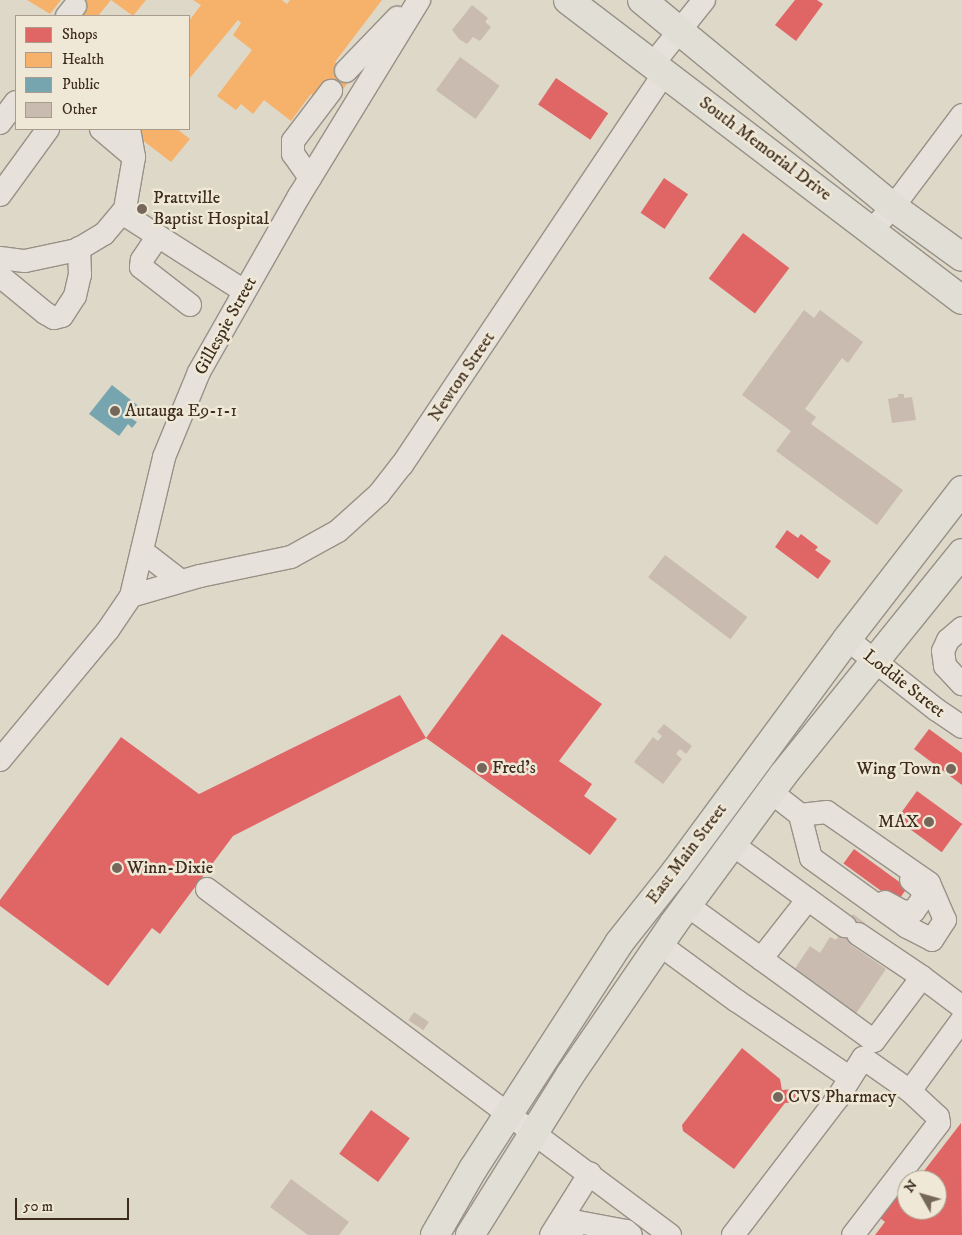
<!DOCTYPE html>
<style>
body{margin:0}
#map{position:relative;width:962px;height:1235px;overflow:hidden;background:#ded8c9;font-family:"IM FELL DW Pica",serif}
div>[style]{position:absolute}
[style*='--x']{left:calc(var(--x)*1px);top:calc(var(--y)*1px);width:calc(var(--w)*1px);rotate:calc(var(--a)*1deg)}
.shops>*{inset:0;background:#e06666;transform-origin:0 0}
.health>*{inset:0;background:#f6b26b}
.public>*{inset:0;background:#76a5af}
.building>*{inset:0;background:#cabbb0;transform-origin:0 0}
.roads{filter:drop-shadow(1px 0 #979187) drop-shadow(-1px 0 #979187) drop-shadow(0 1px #979187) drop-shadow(0 -1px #979187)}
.minor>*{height:22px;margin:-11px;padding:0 11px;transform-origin:11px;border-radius:11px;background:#e6e2db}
.major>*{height:28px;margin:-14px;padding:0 14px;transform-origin:14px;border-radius:14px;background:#e1ded5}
.dots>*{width:14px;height:14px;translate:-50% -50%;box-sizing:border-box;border:2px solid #efe8d6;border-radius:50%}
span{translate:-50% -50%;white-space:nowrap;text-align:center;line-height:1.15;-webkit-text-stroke:5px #efe8d6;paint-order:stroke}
.street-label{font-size:18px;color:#3d2b1e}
.poi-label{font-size:18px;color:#3d2b1e}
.left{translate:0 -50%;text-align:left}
.right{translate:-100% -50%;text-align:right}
.legend{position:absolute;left:15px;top:15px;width:175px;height:115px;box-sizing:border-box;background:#efe8d6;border:1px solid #a89c8c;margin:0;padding:6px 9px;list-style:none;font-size:15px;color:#3d2b1e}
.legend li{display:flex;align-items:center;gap:10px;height:25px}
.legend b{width:25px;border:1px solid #a89c8c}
.north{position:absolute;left:897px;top:1170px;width:50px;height:50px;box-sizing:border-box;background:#efe8d6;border:1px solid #a89c8c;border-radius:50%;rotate:308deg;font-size:14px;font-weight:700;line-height:20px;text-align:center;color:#3d2b1e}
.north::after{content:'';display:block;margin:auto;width:18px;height:22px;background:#75685a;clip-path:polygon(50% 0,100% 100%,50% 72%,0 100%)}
.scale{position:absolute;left:15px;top:1198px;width:114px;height:22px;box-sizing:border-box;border:2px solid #3d2b1e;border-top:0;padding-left:6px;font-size:15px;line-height:18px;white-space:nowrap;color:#3d2b1e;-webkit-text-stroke:4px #efe8d6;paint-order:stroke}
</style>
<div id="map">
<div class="shops">
<i style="clip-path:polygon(795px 0,817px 0,823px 4px,796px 41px,775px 25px)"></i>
<i style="left:556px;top:78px;width:63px;height:32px;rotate:34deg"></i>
<i style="left:664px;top:178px;width:29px;height:42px;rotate:34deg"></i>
<i style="left:743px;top:233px;width:58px;height:57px;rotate:37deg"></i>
<i style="clip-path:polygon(787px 530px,798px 538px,801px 534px,818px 547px,815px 550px,831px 561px,818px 579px,775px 547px)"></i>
<i style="clip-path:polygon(502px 634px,602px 704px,559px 761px,592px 784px,584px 796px,617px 819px,590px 855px,426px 738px)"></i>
<i style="clip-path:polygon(400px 695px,426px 738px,233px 836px,160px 934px,152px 928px,108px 986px,0 906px,0 900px,121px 737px,199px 794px)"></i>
<i style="clip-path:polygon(929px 729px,962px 753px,962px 785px,914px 749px)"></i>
<i style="left:917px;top:791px;width:56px;height:35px;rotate:36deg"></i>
<i style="left:854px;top:849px;width:66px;height:18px;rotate:36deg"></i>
<i style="clip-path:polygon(742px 1048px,780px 1079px,782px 1090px,796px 1089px,798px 1102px,785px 1103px,734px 1169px,683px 1131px,682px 1125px)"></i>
<i style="left:371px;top:1110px;width:48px;height:54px;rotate:36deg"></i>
<i style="clip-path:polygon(961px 1123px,962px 1235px,875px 1235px,885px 1222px,879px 1217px,907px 1180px,907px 1210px,937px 1210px,937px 1180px,917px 1180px)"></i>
</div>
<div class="health">
<i style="clip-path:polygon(27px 0,61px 0,50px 14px)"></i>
<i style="clip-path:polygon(76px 0,111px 0,98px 16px,82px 16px,88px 8px)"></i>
<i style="clip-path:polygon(111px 0,146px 0,133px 16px)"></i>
<i style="clip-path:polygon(193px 0,282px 0,287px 4px,290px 0,382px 0,335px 62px,353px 76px,338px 96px,317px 98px,311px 94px,291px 121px,264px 100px,253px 114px,241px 104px,236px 110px,217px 96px,252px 50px,233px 35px,241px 23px,238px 20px,189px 79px,189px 21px,201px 5px)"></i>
<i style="clip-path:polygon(143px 129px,177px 129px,190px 139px,171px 162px,137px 136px)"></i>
</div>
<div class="public">
<i style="clip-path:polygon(112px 385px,141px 408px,132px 419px,137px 422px,132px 428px,128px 424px,119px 436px,89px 414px)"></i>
</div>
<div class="building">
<i style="clip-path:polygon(472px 5px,488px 18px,485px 22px,491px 27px,480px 41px,473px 37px,467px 44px,459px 39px,452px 30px)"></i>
<i style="left:460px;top:57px;width:49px;height:41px;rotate:36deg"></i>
<i style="clip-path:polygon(804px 310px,814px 318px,820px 310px,863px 342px,848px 363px,842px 358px,805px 409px,816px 417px,811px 424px,903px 490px,877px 525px,776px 451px,791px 431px,742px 395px)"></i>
<i style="clip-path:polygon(898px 394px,904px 394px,904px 398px,912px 397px,916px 420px,892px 423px,888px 399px,898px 397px)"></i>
<i style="left:665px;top:555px;width:103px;height:28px;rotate:37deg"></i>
<i style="clip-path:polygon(664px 724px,692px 746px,686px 754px,680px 749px,676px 754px,682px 759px,663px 784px,634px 762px,653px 737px,658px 741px,662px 736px,657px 732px)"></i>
<i style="clip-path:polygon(853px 914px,865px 923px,851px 945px,886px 969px,855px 1015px,792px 973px,810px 946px,820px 953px,830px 937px,836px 940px)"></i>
<i style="left:414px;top:1012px;width:18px;height:10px;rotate:34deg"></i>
<i style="clip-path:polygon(291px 1179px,349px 1222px,339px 1235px,308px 1235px,270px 1207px)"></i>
</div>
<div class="roads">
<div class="minor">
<i style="--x:67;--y:16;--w:13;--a:-51"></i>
<i style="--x:652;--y:65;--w:83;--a:-51.3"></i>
<i style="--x:346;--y:71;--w:74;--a:-46.1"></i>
<i style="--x:0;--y:123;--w:26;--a:-53"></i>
<i style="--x:101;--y:129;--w:43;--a:40.3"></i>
<i style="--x:310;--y:178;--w:29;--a:-125"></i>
<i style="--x:293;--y:154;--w:13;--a:-90"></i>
<i style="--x:293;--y:141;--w:63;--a:-52.8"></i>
<i style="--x:0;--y:195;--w:82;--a:-54"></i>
<i style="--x:122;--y:213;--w:145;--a:32.6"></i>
<i style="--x:872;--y:230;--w:31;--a:-48"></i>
<i style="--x:893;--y:207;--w:115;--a:-53.1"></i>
<i style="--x:158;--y:236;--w:29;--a:124"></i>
<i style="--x:142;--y:260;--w:7;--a:98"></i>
<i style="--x:141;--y:267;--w:62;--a:37.8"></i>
<i style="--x:0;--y:258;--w:25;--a:7"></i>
<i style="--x:25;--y:261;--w:53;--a:-11.9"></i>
<i style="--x:77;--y:250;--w:31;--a:-31"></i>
<i style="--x:104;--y:234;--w:33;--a:-50"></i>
<i style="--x:125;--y:209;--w:53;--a:-80.2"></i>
<i style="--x:134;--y:157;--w:28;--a:-100"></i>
<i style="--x:0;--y:276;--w:58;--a:39.4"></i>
<i style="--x:45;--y:313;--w:10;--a:29"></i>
<i style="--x:54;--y:318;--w:8;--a:-14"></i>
<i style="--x:62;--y:316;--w:24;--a:-57"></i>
<i style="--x:75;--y:296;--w:22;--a:-77"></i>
<i style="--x:80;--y:275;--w:27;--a:-92"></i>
<i style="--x:142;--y:551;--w:49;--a:37.6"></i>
<i style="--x:131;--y:596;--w:72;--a:-16.2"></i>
<i style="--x:200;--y:576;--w:93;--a:-11.8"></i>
<i style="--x:291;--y:557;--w:54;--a:-29"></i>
<i style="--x:338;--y:531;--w:55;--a:-42.1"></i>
<i style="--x:379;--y:494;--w:37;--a:-52"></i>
<i style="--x:402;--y:465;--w:471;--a:-56.2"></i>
<i style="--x:962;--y:628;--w:18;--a:139"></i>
<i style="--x:948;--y:640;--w:12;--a:114"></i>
<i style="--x:943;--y:651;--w:15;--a:82"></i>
<i style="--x:945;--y:666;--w:25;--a:47"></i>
<i style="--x:847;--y:639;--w:115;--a:38.3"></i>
<i style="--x:937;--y:710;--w:30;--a:34"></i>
<i style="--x:0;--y:760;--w:169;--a:-50.3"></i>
<i style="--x:108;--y:630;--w:41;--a:-55.9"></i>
<i style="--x:131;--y:596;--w:143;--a:-76.6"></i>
<i style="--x:164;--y:457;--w:92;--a:-67.6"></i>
<i style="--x:199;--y:372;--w:202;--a:-60.4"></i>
<i style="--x:299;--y:196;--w:230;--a:-58.5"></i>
<i style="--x:771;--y:792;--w:37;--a:38"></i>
<i style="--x:800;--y:815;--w:44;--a:75.7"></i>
<i style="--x:811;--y:858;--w:118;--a:35.7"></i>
<i style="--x:907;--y:927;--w:28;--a:27"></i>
<i style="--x:932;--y:940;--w:24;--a:-57"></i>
<i style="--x:945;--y:920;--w:40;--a:-113.4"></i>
<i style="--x:929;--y:883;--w:124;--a:-145.2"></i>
<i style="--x:827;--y:812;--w:27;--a:174"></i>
<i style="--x:732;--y:844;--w:140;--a:36"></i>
<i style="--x:207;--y:889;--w:578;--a:36.77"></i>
<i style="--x:885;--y:902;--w:21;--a:28"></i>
<i style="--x:904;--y:912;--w:10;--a:-6"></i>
<i style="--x:914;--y:911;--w:16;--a:-55"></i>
<i style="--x:923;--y:898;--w:9;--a:-96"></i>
<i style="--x:922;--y:889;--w:14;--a:-141"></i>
<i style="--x:687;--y:905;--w:231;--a:36"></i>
<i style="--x:874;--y:1041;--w:80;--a:-53.1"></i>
<i style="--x:922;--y:977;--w:50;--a:36.9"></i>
<i style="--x:858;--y:934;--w:77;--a:33.9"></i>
<i style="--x:659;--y:944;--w:97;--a:36.2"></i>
<i style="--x:737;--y:1001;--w:135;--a:34.2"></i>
<i style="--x:761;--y:959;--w:76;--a:-51.9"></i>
<i style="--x:910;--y:1091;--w:88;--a:-53.8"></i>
<i style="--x:551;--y:1235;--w:73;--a:-57.8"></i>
<i style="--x:570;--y:1235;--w:15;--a:-58"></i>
<i style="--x:578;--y:1222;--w:49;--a:10.6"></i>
<i style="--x:626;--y:1231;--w:6;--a:39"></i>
<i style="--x:733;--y:1235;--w:171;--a:-52.6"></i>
<i style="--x:837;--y:1099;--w:49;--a:-57.6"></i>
<i style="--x:863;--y:1058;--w:57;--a:35.1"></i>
<i style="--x:910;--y:1091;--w:38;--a:43"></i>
<i style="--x:938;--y:1117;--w:6;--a:81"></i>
<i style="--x:939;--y:1123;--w:141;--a:127.5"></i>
</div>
<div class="major">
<i style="--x:568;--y:0;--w:495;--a:37.3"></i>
<i style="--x:642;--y:0;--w:325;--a:39.5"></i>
<i style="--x:893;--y:207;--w:85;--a:35.9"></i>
<i style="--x:435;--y:1235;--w:76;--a:-60.1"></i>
<i style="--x:473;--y:1169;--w:269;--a:-57.1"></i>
<i style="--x:619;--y:943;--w:92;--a:-51.6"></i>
<i style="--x:676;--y:871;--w:288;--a:-53.6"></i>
<i style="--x:847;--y:639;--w:188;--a:-52.3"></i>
<i style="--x:470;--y:1235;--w:189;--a:-58"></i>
<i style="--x:570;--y:1075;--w:184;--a:-55.6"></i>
<i style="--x:674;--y:923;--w:184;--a:-53.6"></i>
<i style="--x:783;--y:775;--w:285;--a:-51.1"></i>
</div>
</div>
<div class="dots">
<i style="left:142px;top:209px;background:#75685a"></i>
<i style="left:115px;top:411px;background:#75685a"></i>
<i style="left:482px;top:768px;background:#75685a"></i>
<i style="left:951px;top:769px;background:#75685a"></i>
<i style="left:929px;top:822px;background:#75685a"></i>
<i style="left:117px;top:868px;background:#75685a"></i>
<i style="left:778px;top:1097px;background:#75685a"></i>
</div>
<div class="street-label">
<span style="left:765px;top:149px;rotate:37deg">South Memorial Drive</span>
<span style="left:226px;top:326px;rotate:-61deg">Gillespie Street</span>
<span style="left:462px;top:377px;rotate:-56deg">Newton Street</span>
<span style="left:904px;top:684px;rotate:38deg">Loddie Street</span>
<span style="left:687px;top:854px;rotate:-53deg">East Main Street</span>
</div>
<div class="poi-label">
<span class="left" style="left:153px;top:209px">Prattville<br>Baptist Hospital</span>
<span class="left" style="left:125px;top:411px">Autauga E9-1-1</span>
<span class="left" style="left:492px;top:768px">Fred's</span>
<span class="right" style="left:941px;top:769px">Wing Town</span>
<span class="right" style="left:919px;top:822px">MAX</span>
<span class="left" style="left:127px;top:868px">Winn-Dixie</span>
<span class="left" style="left:788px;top:1097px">CVS Pharmacy</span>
</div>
<ul class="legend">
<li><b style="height:14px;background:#e06666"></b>Shops</li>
<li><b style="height:14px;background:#f6b26b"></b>Health</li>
<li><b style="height:14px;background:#76a5af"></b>Public</li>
<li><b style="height:14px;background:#cabbb0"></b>Other</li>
</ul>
<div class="north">N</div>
<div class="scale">50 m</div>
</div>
